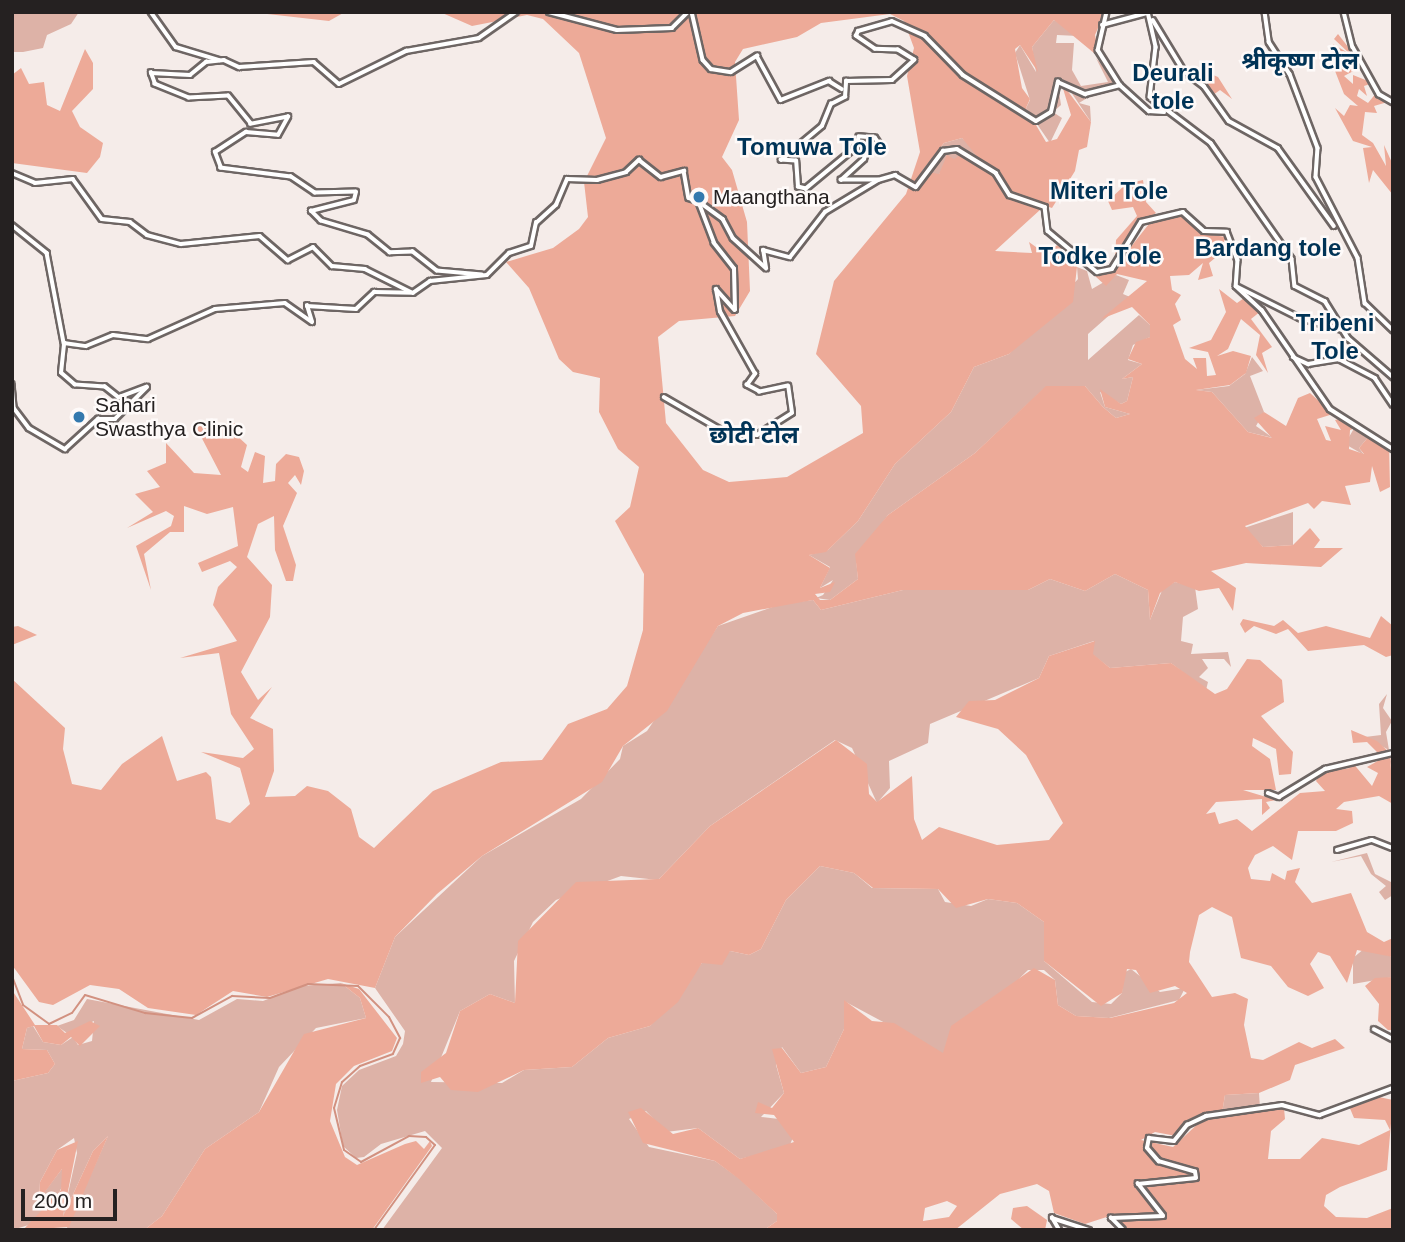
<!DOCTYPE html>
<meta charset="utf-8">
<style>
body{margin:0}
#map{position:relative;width:1405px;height:1242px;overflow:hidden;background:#f5ece9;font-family:Helvetica,"Noto Sans Devanagari",sans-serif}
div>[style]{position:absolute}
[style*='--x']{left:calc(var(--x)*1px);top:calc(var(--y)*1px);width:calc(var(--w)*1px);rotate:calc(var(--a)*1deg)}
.green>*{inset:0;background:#ddb2a7}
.forest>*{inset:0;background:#edaa98}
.stream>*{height:2px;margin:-1px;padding:0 1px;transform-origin:1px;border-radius:1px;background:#d29180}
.roads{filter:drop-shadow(2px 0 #6e6664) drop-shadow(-2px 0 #6e6664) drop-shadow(0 2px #6e6664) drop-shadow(0 -2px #6e6664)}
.street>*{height:3.5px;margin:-1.75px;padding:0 1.75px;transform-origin:1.75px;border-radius:1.75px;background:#fff}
.dots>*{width:19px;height:19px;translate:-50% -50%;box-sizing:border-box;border:4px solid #fefaf9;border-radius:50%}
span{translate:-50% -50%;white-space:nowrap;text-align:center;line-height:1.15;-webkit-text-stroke:5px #fefaf9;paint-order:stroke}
.poi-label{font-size:21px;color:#252121}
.left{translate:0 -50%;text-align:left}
.quarter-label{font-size:24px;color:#003356;font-weight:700}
.frame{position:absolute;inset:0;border:14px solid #252121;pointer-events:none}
.scale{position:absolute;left:21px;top:1189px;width:96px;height:32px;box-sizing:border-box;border:4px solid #252121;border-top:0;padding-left:9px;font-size:21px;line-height:24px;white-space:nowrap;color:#252121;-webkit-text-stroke:5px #fefaf9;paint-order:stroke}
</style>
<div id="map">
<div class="green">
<i style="clip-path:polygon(12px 12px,79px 12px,71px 24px,47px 35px,43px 48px,23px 52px,12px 52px)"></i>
<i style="clip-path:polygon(1054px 20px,1076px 33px,1094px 51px,1078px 36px,1057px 35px,1056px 43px,1074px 43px,1072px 70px,1081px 86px,1108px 82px,1096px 58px,1115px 81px,1079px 103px,1090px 106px,1091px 122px,1065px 83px,1058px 85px,1061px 105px,1053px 112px,1062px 118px,1050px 143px,1026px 108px,1030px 100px,1015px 53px,1020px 45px,1036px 72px,1032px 47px)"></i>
<i style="clip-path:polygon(962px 138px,1001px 174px,1013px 195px,1030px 199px,1006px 197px,993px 173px,962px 154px,939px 174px,922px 174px,944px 143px)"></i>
<i style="clip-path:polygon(1077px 267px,1087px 271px,1092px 289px,1116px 275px,1129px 280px,1123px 294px,1130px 297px,1088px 334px,1088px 360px,1139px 315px,1150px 325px,1150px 337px,1133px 345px,1128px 360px,1142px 364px,1122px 379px,1133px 377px,1127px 401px,1121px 404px,1100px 392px,1105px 407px,1130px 414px,1116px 418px,1103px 407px,1085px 386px,1047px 386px,975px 453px,888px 515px,856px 559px,858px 579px,830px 600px,816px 598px,823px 595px,833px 580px,820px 588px,830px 567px,809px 555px,828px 550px,858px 521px,895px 464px,951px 412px,974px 367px,1009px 354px,1078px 279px)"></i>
<i style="clip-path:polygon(1252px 357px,1263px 371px,1250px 376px,1264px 412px,1256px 426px,1273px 438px,1248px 432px,1212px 392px,1196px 390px,1229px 386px,1245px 374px)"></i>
<i style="clip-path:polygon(1356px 425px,1370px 435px,1359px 448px,1364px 455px,1345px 444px)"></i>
<i style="clip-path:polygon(1293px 512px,1293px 545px,1263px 547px,1244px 528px)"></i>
<i style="clip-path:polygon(1115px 574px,1148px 590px,1150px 620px,1163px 588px,1175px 582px,1195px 587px,1198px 609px,1183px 617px,1181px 641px,1193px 644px,1191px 654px,1228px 652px,1231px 667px,1224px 659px,1202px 659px,1208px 668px,1199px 677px,1208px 682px,1206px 690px,1171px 663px,1110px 668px,1092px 654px,1094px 641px,1049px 656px,1039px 678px,930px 724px,928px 743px,889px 761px,890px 788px,877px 803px,852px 748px,835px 740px,710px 826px,658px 880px,621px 876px,556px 900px,533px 922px,514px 961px,515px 1003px,490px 994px,460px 1011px,431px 1082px,502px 1083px,524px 1070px,572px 1067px,608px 1038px,650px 1026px,702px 963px,730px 951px,749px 955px,761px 949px,786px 900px,820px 866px,854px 873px,872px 888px,938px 889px,945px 902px,971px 906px,988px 899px,1017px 903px,1044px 922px,1044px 961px,1092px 1002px,1111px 1004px,1122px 993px,1123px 973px,1131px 969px,1160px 992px,1185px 988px,1179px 1000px,1109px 1018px,1076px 1016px,1058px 1005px,1055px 980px,1044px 970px,1028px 970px,943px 1054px,844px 1001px,844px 1029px,826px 1067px,801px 1073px,782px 1047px,776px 1065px,784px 1093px,761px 1117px,779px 1119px,794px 1135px,789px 1147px,740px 1159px,698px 1128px,666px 1132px,646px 1111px,629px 1119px,649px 1147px,715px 1161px,740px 1179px,777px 1214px,777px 1221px,764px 1230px,382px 1230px,442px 1148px,425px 1131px,381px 1144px,364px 1157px,356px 1158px,343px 1146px,337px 1110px,342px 1086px,359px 1070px,396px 1056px,403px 1044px,405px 1031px,375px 988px,395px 937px,482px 856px,581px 799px,620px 759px,623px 746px,647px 731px,718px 626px,781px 604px,813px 600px,821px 610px,903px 590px,1028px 590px,1050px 579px,1085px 591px)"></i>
<i style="clip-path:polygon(1387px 694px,1383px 708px,1392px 721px,1386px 732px,1393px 774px,1387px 749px,1365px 737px,1381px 735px,1379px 704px)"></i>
<i style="clip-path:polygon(1367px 853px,1375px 874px,1393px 883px,1393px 895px,1385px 900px,1379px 892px,1386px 886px,1371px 874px,1361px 856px,1331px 862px)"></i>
<i style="clip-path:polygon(1365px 948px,1393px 957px,1393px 977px,1353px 984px,1353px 958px)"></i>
<i style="clip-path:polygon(341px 983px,360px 998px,366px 1018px,316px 1028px,279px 1067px,259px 1112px,205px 1149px,162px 1216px,144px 1230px,66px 1230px,108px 1136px,93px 1151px,63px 1216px,77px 1153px,74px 1138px,57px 1150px,40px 1182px,39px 1199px,62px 1169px,64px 1183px,54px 1202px,32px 1224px,12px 1230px,12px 1081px,48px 1073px,55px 1064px,47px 1050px,22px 1049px,27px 1028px,33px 1026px,43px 1042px,61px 1045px,73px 1037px,78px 1045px,92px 1041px,94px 1021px,67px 1033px,57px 1026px,74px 1020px,87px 999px,199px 1020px,237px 999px,263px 1001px,301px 986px)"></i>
<i style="clip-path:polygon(1259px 1093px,1260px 1108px,1222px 1113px,1225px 1095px)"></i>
</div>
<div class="forest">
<i style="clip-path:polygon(250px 12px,345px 12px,329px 21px)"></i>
<i style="clip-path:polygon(evenodd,440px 12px,1105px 12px,1095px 35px,1100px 58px,1054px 20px,1032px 47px,1038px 72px,1020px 45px,1015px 49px,1022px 88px,1030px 99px,1026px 108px,1046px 142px,1057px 139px,1071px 115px,1061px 82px,1091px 122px,1087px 147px,1079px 150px,1075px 171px,1052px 208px,1013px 195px,1001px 174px,985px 166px,962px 138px,944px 143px,922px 171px,939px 174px,947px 155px,954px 159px,962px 154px,996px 176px,1006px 197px,1041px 209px,995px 251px,1032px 253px,1029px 242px,1040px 250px,1059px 245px,1077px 267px,1073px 302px,1009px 354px,974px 367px,951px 412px,895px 464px,858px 521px,826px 552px,809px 555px,830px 568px,820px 588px,835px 582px,830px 592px,815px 594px,820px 600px,830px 600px,858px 579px,855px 554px,888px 515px,975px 453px,1046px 386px,1085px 386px,1103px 407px,1116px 418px,1130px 414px,1105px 407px,1100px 389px,1121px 404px,1127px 401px,1133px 377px,1122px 379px,1142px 364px,1128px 359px,1136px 342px,1150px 337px,1150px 325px,1132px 307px,1101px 319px,1147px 281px,1117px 274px,1106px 286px,1095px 276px,1112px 271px,1152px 220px,1183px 215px,1205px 234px,1226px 237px,1227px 248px,1209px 263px,1213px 276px,1198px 280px,1203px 263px,1189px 275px,1170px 276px,1172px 290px,1181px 295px,1175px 304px,1181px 320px,1173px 325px,1185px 359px,1197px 369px,1193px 358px,1206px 358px,1207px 376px,1216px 375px,1208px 352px,1189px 348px,1211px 340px,1226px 312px,1219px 289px,1237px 303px,1247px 296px,1261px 311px,1251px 319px,1272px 347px,1262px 353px,1268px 373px,1256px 355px,1260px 335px,1241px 319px,1228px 349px,1217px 356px,1233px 351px,1251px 356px,1246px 373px,1230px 385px,1196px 390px,1212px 392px,1248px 432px,1272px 438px,1254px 418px,1264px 412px,1286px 426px,1298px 398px,1310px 393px,1333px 414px,1317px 419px,1326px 440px,1331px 441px,1325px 426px,1341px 430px,1335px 420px,1347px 417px,1363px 425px,1350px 430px,1349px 449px,1364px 454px,1359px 448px,1370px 435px,1389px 444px,1390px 487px,1380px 492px,1372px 466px,1370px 482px,1345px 486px,1351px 505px,1322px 501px,1314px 509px,1308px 503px,1245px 526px,1263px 547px,1293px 545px,1310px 528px,1320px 540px,1314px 548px,1343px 548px,1321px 567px,1246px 563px,1211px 571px,1236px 588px,1233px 611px,1219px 588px,1199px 591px,1175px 582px,1160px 593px,1150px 620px,1148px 590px,1115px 574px,1085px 591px,1050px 579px,1028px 590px,903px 590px,821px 610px,813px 600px,743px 613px,718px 626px,667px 711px,623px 746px,602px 782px,482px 856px,437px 894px,395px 937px,375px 988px,328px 979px,267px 997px,233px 991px,196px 1015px,148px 1008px,119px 989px,90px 985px,53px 1005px,39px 1002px,12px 965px,12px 679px,65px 728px,63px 749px,72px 784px,101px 790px,122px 764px,162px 736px,177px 781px,206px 772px,211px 777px,216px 819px,230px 823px,250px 804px,240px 768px,201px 752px,243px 758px,254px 749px,231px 714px,219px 653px,180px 658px,237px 641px,213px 605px,218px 587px,237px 567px,230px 561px,202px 572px,198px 563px,238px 546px,233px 507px,207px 514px,184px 506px,184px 532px,170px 532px,144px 554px,151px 590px,136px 546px,171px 526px,174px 516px,166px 511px,127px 528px,153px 512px,135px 494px,160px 487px,147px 471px,166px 463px,166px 443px,194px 473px,221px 475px,195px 425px,237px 423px,235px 434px,247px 445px,241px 467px,248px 472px,255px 452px,265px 456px,263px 483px,275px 481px,276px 464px,286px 454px,299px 457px,304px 471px,301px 485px,295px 475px,288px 483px,297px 493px,283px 526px,296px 565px,293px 581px,286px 581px,275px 550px,274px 516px,258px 524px,247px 557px,272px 585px,270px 617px,241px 672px,258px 700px,272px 687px,250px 718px,273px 729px,274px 771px,265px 797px,295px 796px,307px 786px,328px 791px,351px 809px,359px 837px,374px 848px,433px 791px,501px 762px,542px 760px,568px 724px,607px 709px,627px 686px,643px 630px,644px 574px,615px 521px,630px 507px,639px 467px,618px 449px,599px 412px,600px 378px,573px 372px,559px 359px,529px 288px,506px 262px,553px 248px,579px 229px,588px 217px,584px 182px,606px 138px,579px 53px,543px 19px,527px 15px,472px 26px,440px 12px,890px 14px,904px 21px,914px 48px,907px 76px,920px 152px,906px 194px,834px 281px,816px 354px,861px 406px,863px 433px,787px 477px,729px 482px,703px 470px,666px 423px,658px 337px,679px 321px,735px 316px,750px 291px,747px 222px,732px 170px,722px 157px,739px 120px,735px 62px,743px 49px,797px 37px,821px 23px,890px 14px)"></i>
<i style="clip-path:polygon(1338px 34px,1363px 66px,1344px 76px,1353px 84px,1353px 75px,1373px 83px,1364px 86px,1367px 96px,1359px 89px,1357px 96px,1368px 103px,1377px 92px,1391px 101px,1374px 106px,1377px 113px,1365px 112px,1362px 135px,1373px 143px,1386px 166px,1384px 145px,1393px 165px,1393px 195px,1373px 170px,1369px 183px,1363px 148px,1372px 147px,1353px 141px,1335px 108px,1344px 116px,1350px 105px,1358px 106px,1344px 94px,1330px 58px,1333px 44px,1350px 54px,1334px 39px)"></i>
<i style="clip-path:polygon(85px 49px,93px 63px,93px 89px,72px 111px,80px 127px,103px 143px,100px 157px,87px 173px,12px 163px,12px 75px,21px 68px,29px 84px,44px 82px,47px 105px,60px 111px)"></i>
<i style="clip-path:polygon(1206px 72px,1218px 77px,1232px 99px,1220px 90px,1213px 95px,1235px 124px,1204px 84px)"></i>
<i style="clip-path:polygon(1143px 180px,1146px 202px,1156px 213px,1139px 224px,1115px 259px,1116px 240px,1137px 216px,1133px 207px,1112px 210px,1108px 201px,1126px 184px)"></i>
<i style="clip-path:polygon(1381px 616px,1393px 626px,1393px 655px,1386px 657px,1364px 645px,1308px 651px,1288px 629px,1276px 634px,1254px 626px,1245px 633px,1240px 624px,1243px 619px,1274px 626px,1283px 620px,1298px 633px,1326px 626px,1370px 638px)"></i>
<i style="clip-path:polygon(12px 627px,18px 626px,37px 635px,12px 645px)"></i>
<i style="clip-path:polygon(evenodd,1095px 641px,1093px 654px,1110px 668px,1171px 663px,1215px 694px,1227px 689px,1247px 659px,1260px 660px,1282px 680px,1284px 702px,1261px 716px,1293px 752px,1291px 774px,1279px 775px,1276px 749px,1253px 738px,1252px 746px,1270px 759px,1276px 790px,1243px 790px,1276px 800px,1266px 802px,1270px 808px,1262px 815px,1262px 799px,1216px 802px,1206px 814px,1215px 812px,1219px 824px,1237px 819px,1252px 831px,1300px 793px,1325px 791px,1316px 781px,1320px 773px,1350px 768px,1352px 762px,1372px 786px,1378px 773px,1367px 767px,1390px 754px,1393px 804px,1379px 796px,1344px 802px,1336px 809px,1352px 811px,1353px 823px,1336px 831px,1298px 831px,1292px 860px,1273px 846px,1255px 855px,1248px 868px,1251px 879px,1270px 881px,1272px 873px,1285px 880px,1287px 871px,1300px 868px,1295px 882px,1312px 903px,1351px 893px,1367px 932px,1384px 942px,1393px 938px,1393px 957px,1357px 950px,1347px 983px,1330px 956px,1318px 952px,1310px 964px,1324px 988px,1308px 996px,1288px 987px,1271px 966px,1241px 958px,1232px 917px,1212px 907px,1199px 915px,1190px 952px,1189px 962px,1212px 997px,1235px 993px,1248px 999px,1244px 1025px,1251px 1058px,1263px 1060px,1299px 1042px,1312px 1048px,1335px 1039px,1345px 1048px,1295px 1065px,1290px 1080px,1259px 1093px,1225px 1095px,1222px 1113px,1194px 1117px,1176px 1136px,1155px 1132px,1141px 1140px,1173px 1147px,1203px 1119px,1284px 1108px,1285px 1119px,1271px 1131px,1268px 1159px,1300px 1159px,1322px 1138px,1359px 1145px,1390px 1130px,1385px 1120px,1354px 1118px,1349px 1106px,1374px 1096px,1393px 1100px,1387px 1170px,1340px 1187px,1326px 1195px,1324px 1206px,1336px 1217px,1367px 1218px,1393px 1208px,1393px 1230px,1127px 1230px,1116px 1214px,1085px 1224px,1054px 1213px,1049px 1191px,1037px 1184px,1000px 1194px,955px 1230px,764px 1230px,777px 1221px,777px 1214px,739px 1179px,715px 1161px,643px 1143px,628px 1112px,641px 1108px,673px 1134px,698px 1128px,740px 1159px,794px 1142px,774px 1115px,755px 1113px,758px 1102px,772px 1108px,784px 1093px,772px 1049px,782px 1048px,801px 1073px,826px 1067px,844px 1029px,844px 1000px,872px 1021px,894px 1023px,943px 1053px,951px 1026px,1034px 968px,1055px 980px,1058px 1005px,1076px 1016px,1110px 1018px,1174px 1003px,1187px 993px,1175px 986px,1150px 993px,1136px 970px,1127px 969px,1122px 993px,1101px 1006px,1044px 961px,1044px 922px,1017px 903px,988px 899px,956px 908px,938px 889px,873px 888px,854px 873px,820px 866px,786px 900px,761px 949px,749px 955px,730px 951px,722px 965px,702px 963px,678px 1002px,650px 1026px,608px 1038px,572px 1067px,524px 1070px,478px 1092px,451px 1090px,440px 1077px,421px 1083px,421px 1072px,446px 1053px,460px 1011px,490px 994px,515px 1003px,518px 941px,576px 882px,659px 879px,710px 826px,836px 740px,867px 764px,869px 794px,877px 802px,912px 776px,914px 819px,922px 840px,939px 827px,997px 845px,1049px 840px,1063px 823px,1026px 755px,998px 729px,956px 717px,969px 701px,995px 700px,1039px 678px,1049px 656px,1095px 641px,947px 1201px,957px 1206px,949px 1217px,923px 1221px,925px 1208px,947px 1201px)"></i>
<i style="clip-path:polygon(1351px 730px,1377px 741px,1390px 753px,1379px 754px,1367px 742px,1353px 743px)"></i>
<i style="clip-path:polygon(1393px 977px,1393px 1030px,1388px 1030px,1378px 1021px,1379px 1004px,1365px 986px,1375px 978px)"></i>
<i style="clip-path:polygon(341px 983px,359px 989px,397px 1038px,392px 1051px,354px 1066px,336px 1084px,330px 1121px,345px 1157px,357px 1165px,405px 1144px,416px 1141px,424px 1149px,430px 1141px,432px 1146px,372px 1230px,144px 1230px,162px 1216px,205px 1149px,259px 1112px,304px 1034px,366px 1018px,360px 998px)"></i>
<i style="clip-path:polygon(12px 990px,35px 1025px,57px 1025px,65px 1033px,90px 1021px,100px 1026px,80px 1046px,71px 1037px,61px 1045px,43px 1042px,34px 1026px,27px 1028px,22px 1049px,47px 1050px,55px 1064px,48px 1073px,12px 1081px)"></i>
<i style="clip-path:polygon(108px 1136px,69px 1227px,23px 1230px,61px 1190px,62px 1169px,39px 1200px,40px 1182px,57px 1150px,78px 1141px,63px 1216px,93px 1151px)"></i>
<i style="clip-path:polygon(1027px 1206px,1047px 1220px,1045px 1230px,1024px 1230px,1011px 1219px,1013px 1208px)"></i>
</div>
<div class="stream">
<i style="--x:12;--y:976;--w:31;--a:69"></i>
<i style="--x:23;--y:1005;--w:32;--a:36"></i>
<i style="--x:49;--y:1024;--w:25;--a:-26"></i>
<i style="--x:72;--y:1013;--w:22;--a:-54"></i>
<i style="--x:85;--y:995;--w:63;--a:16.7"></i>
<i style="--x:145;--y:1013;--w:47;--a:6.1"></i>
<i style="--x:192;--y:1018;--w:46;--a:-28.8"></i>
<i style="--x:232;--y:996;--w:38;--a:3"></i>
<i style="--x:270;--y:998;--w:40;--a:-20.2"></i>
<i style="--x:308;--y:984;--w:50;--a:2.3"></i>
<i style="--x:358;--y:986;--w:44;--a:45"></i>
<i style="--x:389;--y:1017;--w:24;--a:62"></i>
<i style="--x:400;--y:1038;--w:17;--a:114"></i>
<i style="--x:393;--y:1054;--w:35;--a:160"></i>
<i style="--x:360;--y:1066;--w:24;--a:138"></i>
<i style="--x:342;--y:1082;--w:27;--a:107"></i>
<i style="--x:334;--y:1108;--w:43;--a:76.6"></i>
<i style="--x:344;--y:1150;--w:21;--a:35"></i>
<i style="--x:361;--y:1162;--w:55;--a:-28.4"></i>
<i style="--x:409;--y:1136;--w:17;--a:3"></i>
<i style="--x:426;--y:1137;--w:12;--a:42"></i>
<i style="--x:435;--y:1145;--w:105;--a:125.7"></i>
</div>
<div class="roads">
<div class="street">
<i style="--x:151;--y:12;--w:43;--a:54.5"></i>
<i style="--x:176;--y:47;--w:45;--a:16.8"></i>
<i style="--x:549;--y:12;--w:70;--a:14.8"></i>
<i style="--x:617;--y:30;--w:55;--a:-2.1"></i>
<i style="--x:672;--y:28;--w:23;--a:-45"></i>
<i style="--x:692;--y:12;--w:49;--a:77.1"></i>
<i style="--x:703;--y:60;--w:12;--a:48"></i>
<i style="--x:711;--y:69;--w:20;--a:9"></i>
<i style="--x:731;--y:72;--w:31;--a:-32"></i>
<i style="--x:757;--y:56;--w:50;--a:61.4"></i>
<i style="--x:781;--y:100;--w:52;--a:-21.6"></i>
<i style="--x:829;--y:81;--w:15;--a:32"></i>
<i style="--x:1107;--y:12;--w:39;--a:103"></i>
<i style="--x:1098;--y:50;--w:41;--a:57.8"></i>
<i style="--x:1120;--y:85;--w:39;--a:42"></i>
<i style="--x:1149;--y:111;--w:15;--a:4"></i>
<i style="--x:1148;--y:12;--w:36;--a:77"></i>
<i style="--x:1156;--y:47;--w:50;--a:96.8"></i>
<i style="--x:1150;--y:97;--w:76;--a:37"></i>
<i style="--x:1211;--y:143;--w:141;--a:55.1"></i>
<i style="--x:1292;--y:259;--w:27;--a:84"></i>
<i style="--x:1295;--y:286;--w:34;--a:27"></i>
<i style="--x:1325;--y:301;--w:44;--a:58.1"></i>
<i style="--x:1348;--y:338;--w:60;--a:40.9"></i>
<i style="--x:1265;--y:12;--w:30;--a:82"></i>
<i style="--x:1269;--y:42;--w:38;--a:57"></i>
<i style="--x:1290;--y:74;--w:79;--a:69.3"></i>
<i style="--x:1318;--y:148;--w:29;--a:94"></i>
<i style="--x:1316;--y:177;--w:91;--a:62.6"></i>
<i style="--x:1358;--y:258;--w:46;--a:81.2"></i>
<i style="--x:1365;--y:303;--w:39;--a:44"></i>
<i style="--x:1344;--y:12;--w:36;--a:76"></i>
<i style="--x:1353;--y:47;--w:54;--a:61"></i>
<i style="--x:1379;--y:94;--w:16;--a:30"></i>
<i style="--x:1153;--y:20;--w:60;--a:58.7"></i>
<i style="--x:1184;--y:71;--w:25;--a:37"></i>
<i style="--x:1204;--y:86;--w:43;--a:54.5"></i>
<i style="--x:1229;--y:121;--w:56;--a:28.9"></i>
<i style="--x:1278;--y:148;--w:96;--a:54.3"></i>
<i style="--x:1102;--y:25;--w:47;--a:-14.9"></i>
<i style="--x:12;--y:173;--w:25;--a:23"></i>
<i style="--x:35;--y:183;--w:38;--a:-6"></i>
<i style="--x:73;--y:179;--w:49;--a:54.1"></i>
<i style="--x:102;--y:219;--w:28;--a:6"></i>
<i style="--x:130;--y:222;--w:21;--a:37"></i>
<i style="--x:147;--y:235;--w:35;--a:15"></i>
<i style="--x:181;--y:244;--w:79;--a:-5.8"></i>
<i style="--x:260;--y:236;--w:37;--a:41"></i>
<i style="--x:288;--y:260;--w:28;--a:-27"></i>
<i style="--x:313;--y:247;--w:27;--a:45"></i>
<i style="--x:332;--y:266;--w:33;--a:5"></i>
<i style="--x:365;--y:269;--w:51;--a:26.6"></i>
<i style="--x:878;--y:180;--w:18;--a:-16"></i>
<i style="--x:895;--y:175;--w:24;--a:30"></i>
<i style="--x:916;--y:187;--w:45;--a:-53.1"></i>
<i style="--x:943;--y:151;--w:14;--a:-8"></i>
<i style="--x:957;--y:149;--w:46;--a:31.6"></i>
<i style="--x:996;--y:173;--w:26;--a:58"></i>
<i style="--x:1010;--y:195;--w:37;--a:19"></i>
<i style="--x:1045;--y:207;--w:24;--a:83"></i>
<i style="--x:1048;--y:231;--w:64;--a:39.9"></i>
<i style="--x:1097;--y:272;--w:15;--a:-11"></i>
<i style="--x:1112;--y:269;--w:55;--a:-58.3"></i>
<i style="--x:1141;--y:222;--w:43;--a:-13.4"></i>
<i style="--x:1183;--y:212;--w:28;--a:42"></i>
<i style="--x:1204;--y:231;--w:23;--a:2"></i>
<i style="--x:1227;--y:232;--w:30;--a:69"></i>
<i style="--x:1238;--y:260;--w:26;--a:94"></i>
<i style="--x:12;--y:225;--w:45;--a:38.7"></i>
<i style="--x:47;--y:253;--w:92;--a:79.3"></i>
<i style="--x:482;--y:275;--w:45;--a:-174.9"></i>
<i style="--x:437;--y:271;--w:31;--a:-142"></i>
<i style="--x:413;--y:252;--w:23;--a:178"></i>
<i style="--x:390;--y:253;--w:28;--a:-141"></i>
<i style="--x:368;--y:235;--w:49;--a:-163.4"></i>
<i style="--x:321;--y:221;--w:14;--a:-135"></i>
<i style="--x:311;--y:211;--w:44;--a:-14.3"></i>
<i style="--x:354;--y:200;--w:8;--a:-76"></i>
<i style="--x:356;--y:192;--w:41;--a:178.6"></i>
<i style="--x:315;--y:193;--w:29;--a:-146"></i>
<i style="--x:291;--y:177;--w:71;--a:-172.7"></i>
<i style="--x:221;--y:168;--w:17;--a:-111"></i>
<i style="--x:215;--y:152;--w:37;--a:-33"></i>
<i style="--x:246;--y:132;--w:32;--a:5"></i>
<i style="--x:278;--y:135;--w:21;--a:-61"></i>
<i style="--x:288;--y:117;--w:38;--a:169"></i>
<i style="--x:251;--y:124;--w:36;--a:-129"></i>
<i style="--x:228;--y:96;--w:39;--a:177"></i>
<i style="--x:189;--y:98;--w:37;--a:-158"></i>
<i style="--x:155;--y:84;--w:12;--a:-110"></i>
<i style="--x:151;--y:73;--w:39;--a:3"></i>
<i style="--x:190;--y:75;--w:21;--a:-39"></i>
<i style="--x:206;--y:62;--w:18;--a:-6"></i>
<i style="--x:224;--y:60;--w:17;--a:25"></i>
<i style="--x:239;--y:67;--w:75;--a:-3.8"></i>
<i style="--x:314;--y:62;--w:33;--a:41"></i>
<i style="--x:339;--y:84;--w:75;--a:-26.2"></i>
<i style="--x:406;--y:51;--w:74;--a:-10.1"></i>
<i style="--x:479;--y:38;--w:45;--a:-35.1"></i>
<i style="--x:1236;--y:286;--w:35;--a:43"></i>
<i style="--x:1262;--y:310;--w:120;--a:55.5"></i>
<i style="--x:1330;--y:409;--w:75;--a:32.4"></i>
<i style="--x:1236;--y:286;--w:72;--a:26.6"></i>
<i style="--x:1300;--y:318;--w:44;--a:15.9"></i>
<i style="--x:1293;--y:357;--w:17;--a:25"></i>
<i style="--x:1308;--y:364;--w:31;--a:-9"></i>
<i style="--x:1339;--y:359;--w:41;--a:27.8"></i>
<i style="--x:1375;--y:378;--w:32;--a:56"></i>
<i style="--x:12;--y:384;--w:24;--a:85"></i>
<i style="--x:14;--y:408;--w:25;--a:53"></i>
<i style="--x:29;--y:428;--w:42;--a:30.3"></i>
<i style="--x:65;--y:449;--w:45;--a:-42.3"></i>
<i style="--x:98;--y:419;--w:17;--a:0"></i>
<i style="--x:115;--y:419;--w:45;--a:-45"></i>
<i style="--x:147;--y:387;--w:30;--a:159"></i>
<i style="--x:119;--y:398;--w:18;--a:-142"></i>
<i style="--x:105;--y:387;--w:30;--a:-176"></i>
<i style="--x:75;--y:385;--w:18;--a:-139"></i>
<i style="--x:61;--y:373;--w:30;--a:-84"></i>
<i style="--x:64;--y:343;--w:22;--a:8"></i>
<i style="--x:86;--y:346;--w:29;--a:-22"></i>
<i style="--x:113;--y:335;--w:35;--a:7"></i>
<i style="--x:148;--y:339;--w:73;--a:-24.1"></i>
<i style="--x:215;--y:309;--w:70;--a:-4.9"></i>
<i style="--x:285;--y:303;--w:33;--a:35"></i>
<i style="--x:312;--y:322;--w:17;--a:-107"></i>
<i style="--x:307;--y:306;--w:49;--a:3.5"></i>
<i style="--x:356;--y:309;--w:25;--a:-43"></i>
<i style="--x:374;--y:292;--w:39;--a:1"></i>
<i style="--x:413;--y:293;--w:21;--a:-35"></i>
<i style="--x:430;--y:281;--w:57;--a:-6"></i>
<i style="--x:487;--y:275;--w:31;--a:-45"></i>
<i style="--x:509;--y:253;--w:23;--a:-18"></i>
<i style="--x:531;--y:246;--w:24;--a:-78"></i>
<i style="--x:536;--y:223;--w:27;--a:-42"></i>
<i style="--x:556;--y:205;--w:28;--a:-67"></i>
<i style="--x:567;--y:179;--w:30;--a:2"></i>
<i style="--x:597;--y:180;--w:30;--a:-15"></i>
<i style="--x:626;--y:172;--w:18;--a:-43"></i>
<i style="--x:639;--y:160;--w:28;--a:38"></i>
<i style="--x:661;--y:177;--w:24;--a:-15"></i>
<i style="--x:684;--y:171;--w:27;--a:80"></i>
<i style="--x:689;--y:198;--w:9;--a:18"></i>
<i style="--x:664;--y:397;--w:74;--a:30"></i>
<i style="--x:728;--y:434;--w:29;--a:2"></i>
<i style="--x:757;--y:435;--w:41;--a:-32.2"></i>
<i style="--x:792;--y:413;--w:27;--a:-98"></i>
<i style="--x:788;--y:386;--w:29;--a:168"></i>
<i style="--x:760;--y:392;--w:15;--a:-152"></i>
<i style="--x:747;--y:385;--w:14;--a:-54"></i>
<i style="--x:755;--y:374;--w:71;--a:-119.4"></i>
<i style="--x:720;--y:312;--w:23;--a:-100"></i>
<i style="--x:716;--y:289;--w:28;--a:48"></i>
<i style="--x:735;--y:310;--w:41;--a:-91.4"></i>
<i style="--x:734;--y:269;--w:33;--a:-128"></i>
<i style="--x:714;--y:243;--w:45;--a:-110.9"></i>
<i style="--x:698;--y:201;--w:31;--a:36"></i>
<i style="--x:723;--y:219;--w:21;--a:62"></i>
<i style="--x:733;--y:238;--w:45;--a:42.3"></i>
<i style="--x:766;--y:268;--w:18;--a:-99"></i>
<i style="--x:763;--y:250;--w:28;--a:15"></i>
<i style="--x:790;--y:257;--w:57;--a:-52.1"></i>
<i style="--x:825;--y:212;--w:62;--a:-31.1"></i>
<i style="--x:878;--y:180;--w:37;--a:180"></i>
<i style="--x:841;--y:180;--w:31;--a:-42"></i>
<i style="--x:864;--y:159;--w:16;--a:-72"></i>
<i style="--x:869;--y:144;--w:10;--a:0"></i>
<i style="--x:879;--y:144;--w:7;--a:-124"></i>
<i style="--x:875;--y:138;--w:16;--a:-176"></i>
<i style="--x:859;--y:137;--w:10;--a:101"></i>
<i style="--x:857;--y:147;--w:66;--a:140.5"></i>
<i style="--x:806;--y:189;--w:8;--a:-166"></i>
<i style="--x:798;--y:187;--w:26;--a:-94"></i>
<i style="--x:796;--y:161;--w:15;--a:-176"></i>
<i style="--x:781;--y:160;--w:53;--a:-39.7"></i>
<i style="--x:822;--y:126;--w:24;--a:-68"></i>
<i style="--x:831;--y:104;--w:16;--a:-27"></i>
<i style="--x:845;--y:97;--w:16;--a:-86"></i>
<i style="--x:846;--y:81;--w:46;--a:-1.2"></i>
<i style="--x:892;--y:80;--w:30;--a:-42"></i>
<i style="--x:914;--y:60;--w:19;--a:-148"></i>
<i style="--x:898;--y:50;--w:23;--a:-178"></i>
<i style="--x:875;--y:49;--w:23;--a:-146"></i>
<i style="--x:856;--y:36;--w:5;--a:-68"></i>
<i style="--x:858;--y:31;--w:35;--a:-16"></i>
<i style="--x:892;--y:21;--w:36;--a:24"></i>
<i style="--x:925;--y:36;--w:54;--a:45.7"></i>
<i style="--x:963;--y:75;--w:86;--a:32.2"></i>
<i style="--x:1036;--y:121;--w:17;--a:-31"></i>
<i style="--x:1051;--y:112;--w:31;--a:-77"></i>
<i style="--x:1058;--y:82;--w:30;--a:24"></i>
<i style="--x:1085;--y:94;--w:36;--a:-14"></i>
<i style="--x:1268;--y:793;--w:12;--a:20"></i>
<i style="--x:1279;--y:797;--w:54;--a:-31.3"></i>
<i style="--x:1325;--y:769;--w:70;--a:-13.2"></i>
<i style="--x:1337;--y:850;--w:36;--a:-16"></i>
<i style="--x:1372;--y:840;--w:22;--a:21"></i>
<i style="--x:1374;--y:1029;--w:21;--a:28"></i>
<i style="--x:1059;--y:1230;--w:14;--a:-120"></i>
<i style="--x:1052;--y:1218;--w:39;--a:18"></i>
<i style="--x:1123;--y:1230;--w:17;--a:-135"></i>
<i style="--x:1111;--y:1218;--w:52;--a:-2.2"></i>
<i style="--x:1163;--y:1216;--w:41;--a:-128"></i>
<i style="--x:1138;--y:1184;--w:58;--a:-5.9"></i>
<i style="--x:1196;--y:1178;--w:6;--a:-99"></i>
<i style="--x:1195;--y:1172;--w:37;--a:-164"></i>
<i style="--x:1159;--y:1162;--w:18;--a:-131"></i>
<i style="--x:1147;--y:1148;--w:10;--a:-79"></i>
<i style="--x:1149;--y:1138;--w:25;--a:7"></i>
<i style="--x:1174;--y:1141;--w:21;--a:-51"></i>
<i style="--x:1187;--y:1125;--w:21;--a:-25"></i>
<i style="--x:1206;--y:1116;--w:77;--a:-8.2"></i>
<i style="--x:1282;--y:1105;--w:39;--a:15"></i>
<i style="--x:1320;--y:1115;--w:78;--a:-20.3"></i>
</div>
</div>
<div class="dots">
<i style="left:699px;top:197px;background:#3479ae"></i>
<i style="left:79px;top:417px;background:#3479ae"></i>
</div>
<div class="poi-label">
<span class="left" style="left:713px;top:197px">Maangthana</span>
<span class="left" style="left:95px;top:417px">Sahari<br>Swasthya Clinic</span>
</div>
<div class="quarter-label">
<span style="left:1300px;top:61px">श्रीकृष्ण टोल</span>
<span style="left:1173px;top:87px">Deurali<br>tole</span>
<span style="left:812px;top:147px">Tomuwa Tole</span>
<span style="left:1109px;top:191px">Miteri Tole</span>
<span style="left:1268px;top:248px">Bardang tole</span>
<span style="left:1100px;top:256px">Todke Tole</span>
<span style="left:1335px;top:337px">Tribeni<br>Tole</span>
<span style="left:754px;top:435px">छोटी टोल</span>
</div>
<div class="frame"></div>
<div class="scale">200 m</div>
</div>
